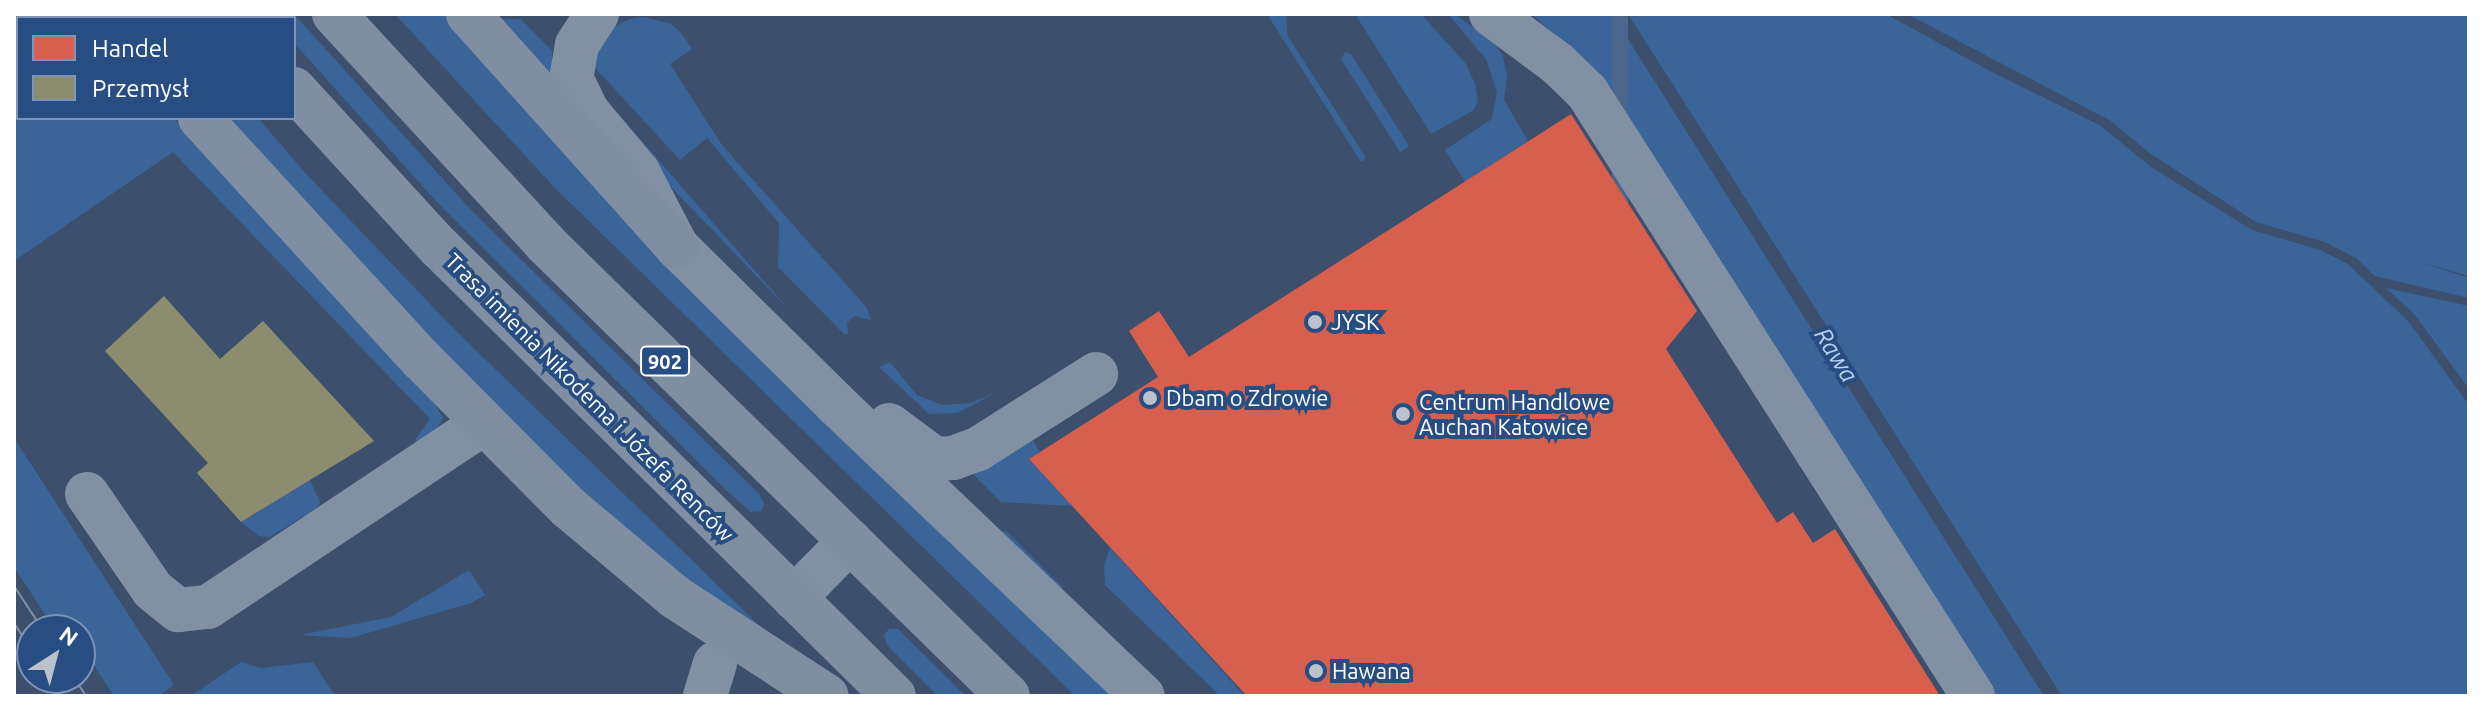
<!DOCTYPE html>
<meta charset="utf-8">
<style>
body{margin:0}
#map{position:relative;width:2483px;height:710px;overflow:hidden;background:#3c506e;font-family:Ubuntu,sans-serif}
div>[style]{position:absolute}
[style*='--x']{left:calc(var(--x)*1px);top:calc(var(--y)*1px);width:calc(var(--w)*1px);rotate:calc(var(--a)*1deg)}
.green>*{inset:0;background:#3b6499}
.water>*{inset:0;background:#4b668c;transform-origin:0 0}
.shops>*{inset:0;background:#d6604d}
.industry>*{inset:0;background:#8c8c6e}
.minor>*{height:44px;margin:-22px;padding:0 22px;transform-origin:22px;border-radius:22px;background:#8290a4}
.major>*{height:44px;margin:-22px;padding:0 22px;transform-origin:22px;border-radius:22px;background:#808ea2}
.tram>*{height:2px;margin:-1px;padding:0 1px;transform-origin:1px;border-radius:1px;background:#8390a4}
.dots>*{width:22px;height:22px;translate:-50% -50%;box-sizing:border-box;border:4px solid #274d83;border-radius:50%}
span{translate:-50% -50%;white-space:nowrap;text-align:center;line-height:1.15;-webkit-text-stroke:8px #274d83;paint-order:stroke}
.shield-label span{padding:2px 6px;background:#274d83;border:2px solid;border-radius:6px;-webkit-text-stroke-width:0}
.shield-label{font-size:20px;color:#fff;font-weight:700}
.poi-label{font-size:22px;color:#fff}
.left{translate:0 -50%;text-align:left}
.street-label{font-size:22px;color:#fff}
.water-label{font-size:24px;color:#bbd2ef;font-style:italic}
.frame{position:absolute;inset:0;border:16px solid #fff;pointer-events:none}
.legend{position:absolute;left:16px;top:16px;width:280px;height:104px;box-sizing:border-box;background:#274d83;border:2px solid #7d94b5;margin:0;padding:10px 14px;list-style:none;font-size:24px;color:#fff}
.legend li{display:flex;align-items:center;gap:16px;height:40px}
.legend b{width:40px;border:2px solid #7d94b5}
.north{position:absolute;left:16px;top:614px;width:80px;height:80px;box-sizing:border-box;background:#274d83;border:2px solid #7d94b5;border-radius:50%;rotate:36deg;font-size:22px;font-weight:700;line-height:32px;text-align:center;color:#fff}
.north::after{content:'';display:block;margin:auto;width:28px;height:36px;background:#bbc2cc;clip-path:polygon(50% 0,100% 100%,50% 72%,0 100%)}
</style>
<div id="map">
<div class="green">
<i style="clip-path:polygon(14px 14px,75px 14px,79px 18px,18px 18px,18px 118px,173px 118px,431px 397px,443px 418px,431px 439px,419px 446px,415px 440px,430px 419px,173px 152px,14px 261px)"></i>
<i style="clip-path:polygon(269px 14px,294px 14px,469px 208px,760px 495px,764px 504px,762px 511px,751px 512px,727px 491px,436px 201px,294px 43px,294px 18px,273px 18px)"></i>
<i style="clip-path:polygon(395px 14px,444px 14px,1119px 696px,1075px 696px,554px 187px)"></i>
<i style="clip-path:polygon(1267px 14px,1286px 14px,1287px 35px,1366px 158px,1361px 162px)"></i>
<i style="clip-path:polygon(1355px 14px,1421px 14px,1466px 64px,1475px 84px,1478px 100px,1474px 110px,1431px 134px)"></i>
<i style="clip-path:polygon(1448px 14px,1455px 14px,1496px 45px,1503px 57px,1507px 75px,1504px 100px,1528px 141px,1465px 182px,1445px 150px,1492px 119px,1497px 92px,1486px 59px)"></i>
<i style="clip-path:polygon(1532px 14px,1612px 14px,2044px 696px,1991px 696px,1581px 59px)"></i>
<i style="clip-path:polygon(1628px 14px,1886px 14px,1986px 69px,2101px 126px,2151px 167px,2252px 230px,2320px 250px,2348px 264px,2408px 321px,2469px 405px,2469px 696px,2062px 696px)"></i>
<i style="clip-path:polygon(1907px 14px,2469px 14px,2469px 276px,2416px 261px,2469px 278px,2469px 298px,2375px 276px,2356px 258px,2325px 242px,2256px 222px,2148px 152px,2111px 121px)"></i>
<i style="clip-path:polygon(644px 17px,671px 24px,681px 33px,692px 49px,670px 64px,722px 145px,867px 308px,871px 320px,854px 316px,847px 323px,848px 334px,844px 334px,778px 267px,779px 223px,707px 138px,680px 160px,588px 60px,604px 33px,629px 19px)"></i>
<i style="clip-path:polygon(502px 19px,521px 19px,552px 51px,552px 78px,499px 21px)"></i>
<i style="clip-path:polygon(1345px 52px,1351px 54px,1409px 146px,1400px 152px,1341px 59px)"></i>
<i style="clip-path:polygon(589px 86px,621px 117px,790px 311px,630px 144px)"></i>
<i style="clip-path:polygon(224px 118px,258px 118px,308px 176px,454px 329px,771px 637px,768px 641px,578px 496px)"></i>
<i style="clip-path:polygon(2386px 288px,2469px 306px,2469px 389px,2415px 315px)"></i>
<i style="clip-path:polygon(890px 362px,917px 395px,942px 405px,971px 403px,999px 391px,957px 413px,929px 414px,879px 367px)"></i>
<i style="clip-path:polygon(1030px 436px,1040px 452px,1029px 459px,1072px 506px,1001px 502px,970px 471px)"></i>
<i style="clip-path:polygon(14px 438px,174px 685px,159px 696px,114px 696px,80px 644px,80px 630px,71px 630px,66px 623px,55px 630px,14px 567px)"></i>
<i style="clip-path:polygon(310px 480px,320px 502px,316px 509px,269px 537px,259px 536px,241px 522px)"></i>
<i style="clip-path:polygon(1003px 531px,1007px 532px,1062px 587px,1058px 589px,1001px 533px)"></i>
<i style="clip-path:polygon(1110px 548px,1245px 696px,1220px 696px,1105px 585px,1104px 566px)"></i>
<i style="clip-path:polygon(469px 570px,485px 595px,471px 603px,351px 638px,300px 635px,391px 617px)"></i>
<i style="clip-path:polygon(889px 629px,898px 629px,966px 696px,938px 696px,887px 645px,884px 635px)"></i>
<i style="clip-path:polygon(241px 662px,261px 668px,313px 662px,335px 696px,191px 696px)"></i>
</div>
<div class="water">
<i style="left:1612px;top:14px;width:16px;height:807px"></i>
</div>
<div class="shops">
<i style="clip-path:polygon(1571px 114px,1697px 311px,1666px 349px,1777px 523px,1793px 512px,1813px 543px,1835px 529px,1940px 696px,1247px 696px,1029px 459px,1158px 377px,1129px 331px,1159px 311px,1189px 357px)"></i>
</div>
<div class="industry">
<i style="clip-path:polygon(164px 296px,220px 359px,263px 321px,374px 441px,241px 522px,197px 473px,208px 463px,105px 351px)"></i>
</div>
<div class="minor">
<i style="--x:597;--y:14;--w:37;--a:123"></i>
<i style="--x:577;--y:45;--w:34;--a:100"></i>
<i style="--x:571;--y:78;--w:37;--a:64"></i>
<i style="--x:587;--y:111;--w:80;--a:50.1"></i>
<i style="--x:638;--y:172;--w:85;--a:62.5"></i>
<i style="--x:677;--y:247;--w:222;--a:44.6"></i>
<i style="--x:835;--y:403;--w:425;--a:43.6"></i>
<i style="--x:1491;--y:14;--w:84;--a:36.7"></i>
<i style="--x:1558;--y:64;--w:40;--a:44"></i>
<i style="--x:1587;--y:92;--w:717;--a:57.42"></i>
<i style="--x:889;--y:425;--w:57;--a:36.5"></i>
<i style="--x:935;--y:459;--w:18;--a:-3"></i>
<i style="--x:953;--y:458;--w:27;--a:-20"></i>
<i style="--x:978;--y:449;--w:140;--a:-32.4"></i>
<i style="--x:87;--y:494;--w:116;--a:55.5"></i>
<i style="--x:153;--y:590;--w:32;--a:39"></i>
<i style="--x:178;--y:610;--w:30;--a:-6"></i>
<i style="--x:208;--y:607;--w:329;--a:-33.7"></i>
<i style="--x:794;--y:598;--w:80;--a:-45.5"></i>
<i style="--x:705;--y:696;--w:34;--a:-73"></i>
</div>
<div class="major">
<i style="--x:93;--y:14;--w:6;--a:39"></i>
<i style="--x:228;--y:14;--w:6;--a:45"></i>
<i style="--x:334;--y:14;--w:313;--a:47.3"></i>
<i style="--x:546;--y:244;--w:646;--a:44.37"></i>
<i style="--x:468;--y:14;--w:313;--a:48.1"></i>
<i style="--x:294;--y:89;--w:214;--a:47.5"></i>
<i style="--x:439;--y:247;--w:639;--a:44.62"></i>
<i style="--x:200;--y:118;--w:327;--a:47.5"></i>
<i style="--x:421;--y:359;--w:209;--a:45.2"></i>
<i style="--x:568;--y:507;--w:140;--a:40.1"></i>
<i style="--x:675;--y:597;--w:181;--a:33.1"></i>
</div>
<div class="tram">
<i style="--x:14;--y:586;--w:53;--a:56.6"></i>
<i style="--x:14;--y:623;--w:33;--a:57"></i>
<i style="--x:50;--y:678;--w:22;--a:56"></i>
<i style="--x:74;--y:678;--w:22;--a:56"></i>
</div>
<div class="dots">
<i style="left:1315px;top:322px;background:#bbc2cc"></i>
<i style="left:1150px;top:398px;background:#bbc2cc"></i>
<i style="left:1403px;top:414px;background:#bbc2cc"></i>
<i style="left:1316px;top:671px;background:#bbc2cc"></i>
</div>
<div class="shield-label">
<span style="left:665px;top:361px">902</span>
</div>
<div class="poi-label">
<span class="left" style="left:1331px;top:322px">JYSK</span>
<span class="left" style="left:1166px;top:398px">Dbam o Zdrowie</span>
<span class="left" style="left:1419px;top:414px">Centrum Handlowe<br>Auchan Katowice</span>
<span class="left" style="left:1332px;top:671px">Hawana</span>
</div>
<div class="street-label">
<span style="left:590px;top:397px;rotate:45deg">Trasa imienia Nikodema i Józefa Renców</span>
</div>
<div class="water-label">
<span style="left:1836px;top:355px;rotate:58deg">Rawa</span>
</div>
<div class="frame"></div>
<ul class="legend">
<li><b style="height:22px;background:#d6604d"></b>Handel</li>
<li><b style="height:22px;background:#8c8c6e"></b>Przemysł</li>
</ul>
<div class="north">N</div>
</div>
